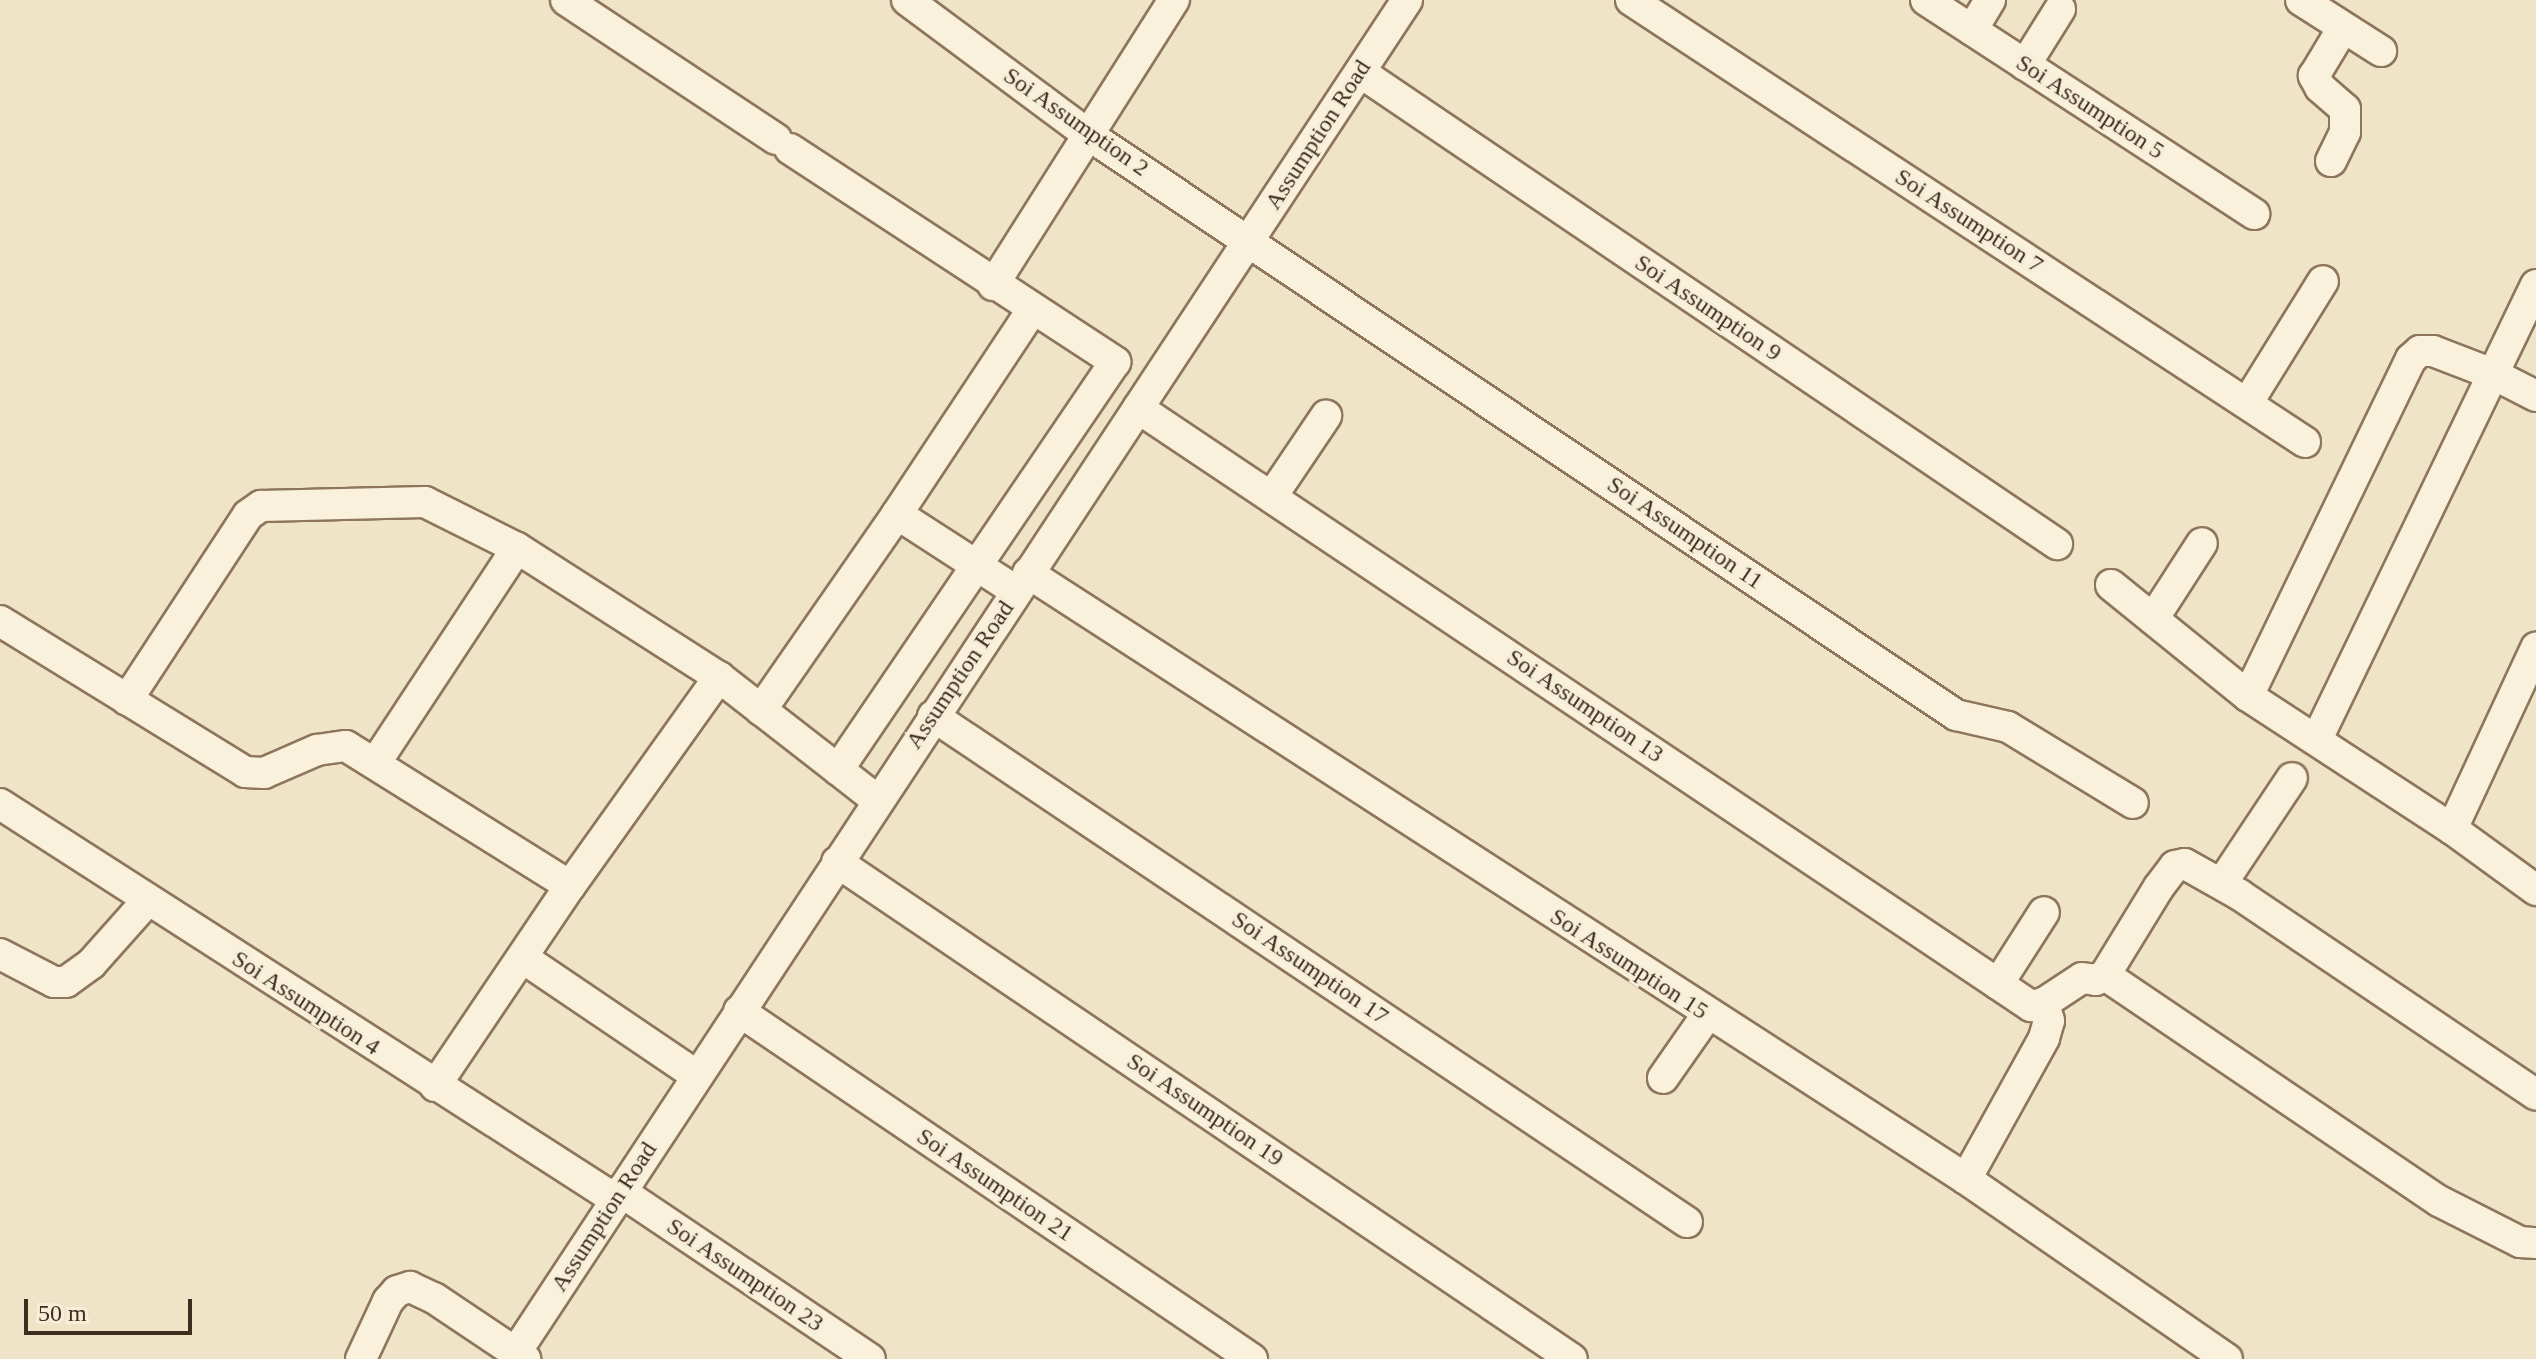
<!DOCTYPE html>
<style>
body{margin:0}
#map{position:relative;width:2536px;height:1359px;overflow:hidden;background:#f0e4c8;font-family:Georgia,serif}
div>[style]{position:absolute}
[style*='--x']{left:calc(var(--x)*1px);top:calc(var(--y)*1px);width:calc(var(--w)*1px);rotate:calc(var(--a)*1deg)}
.roads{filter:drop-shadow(2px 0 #8d765c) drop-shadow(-2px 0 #8d765c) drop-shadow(0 2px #8d765c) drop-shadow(0 -2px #8d765c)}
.minor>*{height:30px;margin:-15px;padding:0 15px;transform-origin:15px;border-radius:15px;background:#faf1dc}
span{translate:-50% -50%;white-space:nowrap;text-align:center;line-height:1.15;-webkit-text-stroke:6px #f7eed8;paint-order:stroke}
.street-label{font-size:24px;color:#3d2e20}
.scale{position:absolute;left:24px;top:1299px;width:168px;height:36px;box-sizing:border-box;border:4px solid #3d2e20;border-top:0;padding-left:10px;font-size:24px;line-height:28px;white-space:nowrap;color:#3d2e20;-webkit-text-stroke:6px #f7eed8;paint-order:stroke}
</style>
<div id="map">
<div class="roads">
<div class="minor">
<i style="--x:566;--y:0;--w:252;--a:33.5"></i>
<i style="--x:907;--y:0;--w:228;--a:36.6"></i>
<i style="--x:1090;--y:136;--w:1042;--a:33.77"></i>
<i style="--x:1956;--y:715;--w:53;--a:13"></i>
<i style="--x:2008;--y:727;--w:146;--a:31.3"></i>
<i style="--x:1631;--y:0;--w:806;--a:33.26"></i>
<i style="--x:1926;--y:0;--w:392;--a:33.1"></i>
<i style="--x:2301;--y:0;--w:95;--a:32.5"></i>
<i style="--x:1972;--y:30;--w:35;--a:-59"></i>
<i style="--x:2025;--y:65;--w:66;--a:-58"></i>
<i style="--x:1360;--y:72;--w:842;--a:34.11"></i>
<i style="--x:790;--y:149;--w:389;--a:33.2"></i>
<i style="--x:1115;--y:362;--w:493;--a:124.2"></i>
<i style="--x:2331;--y:161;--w:32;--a:-64"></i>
<i style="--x:2345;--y:132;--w:23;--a:-90"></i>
<i style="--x:2345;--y:109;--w:33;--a:-139"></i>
<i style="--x:2320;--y:87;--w:13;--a:-119"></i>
<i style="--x:2314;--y:76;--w:56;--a:-58.9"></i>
<i style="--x:993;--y:285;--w:338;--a:-57.6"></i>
<i style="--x:2248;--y:402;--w:142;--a:-58.2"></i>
<i style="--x:1138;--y:408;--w:1075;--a:33.81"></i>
<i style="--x:2031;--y:1006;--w:13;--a:-13"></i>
<i style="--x:2044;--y:1003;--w:45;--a:-33.3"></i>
<i style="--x:2082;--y:978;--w:14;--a:8"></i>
<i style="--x:2096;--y:980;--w:10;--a:-29"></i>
<i style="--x:2105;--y:975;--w:103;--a:-58.5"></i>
<i style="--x:2159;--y:887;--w:26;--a:-53"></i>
<i style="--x:2175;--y:866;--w:10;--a:-11"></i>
<i style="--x:2185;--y:864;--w:63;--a:29.4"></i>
<i style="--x:2240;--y:895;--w:357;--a:34"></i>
<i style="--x:1272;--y:496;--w:97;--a:-56"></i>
<i style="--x:897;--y:514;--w:142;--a:32.9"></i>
<i style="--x:1028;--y:573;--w:1117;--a:32.86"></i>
<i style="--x:1966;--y:1179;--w:317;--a:34.6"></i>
<i style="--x:2111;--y:585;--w:176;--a:39"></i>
<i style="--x:2248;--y:696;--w:244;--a:33.1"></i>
<i style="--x:2452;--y:829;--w:104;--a:36"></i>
<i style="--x:2153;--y:619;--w:90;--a:-57.2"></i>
<i style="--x:0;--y:621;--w:288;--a:31.6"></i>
<i style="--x:245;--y:772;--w:19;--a:3"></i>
<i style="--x:264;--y:773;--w:58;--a:-23.5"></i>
<i style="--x:317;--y:750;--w:29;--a:-8"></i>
<i style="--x:346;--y:746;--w:264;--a:32"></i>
<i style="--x:570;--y:886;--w:257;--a:-54.5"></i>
<i style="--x:719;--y:677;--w:200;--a:37.9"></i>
<i style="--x:2248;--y:696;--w:374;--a:-64.2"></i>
<i style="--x:2411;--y:359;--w:12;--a:-42"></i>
<i style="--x:2420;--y:351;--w:13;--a:0"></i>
<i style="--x:2433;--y:351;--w:64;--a:21"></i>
<i style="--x:2493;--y:374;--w:48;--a:27.1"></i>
<i style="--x:127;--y:700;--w:221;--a:-56.8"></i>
<i style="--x:248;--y:515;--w:16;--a:-35"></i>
<i style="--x:261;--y:506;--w:164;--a:-1.4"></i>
<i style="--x:425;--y:502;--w:103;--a:26.6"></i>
<i style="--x:517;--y:548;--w:240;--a:32.6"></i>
<i style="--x:761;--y:710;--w:239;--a:-55.2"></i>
<i style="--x:897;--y:514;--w:245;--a:-56.5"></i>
<i style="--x:933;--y:716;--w:908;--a:33.87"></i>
<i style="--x:2317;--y:739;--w:504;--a:-64.25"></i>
<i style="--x:376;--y:762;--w:256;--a:-56.6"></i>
<i style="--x:0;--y:804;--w:731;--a:32.71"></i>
<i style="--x:2452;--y:829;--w:200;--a:-65.1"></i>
<i style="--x:837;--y:862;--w:887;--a:34.07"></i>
<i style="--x:2222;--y:883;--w:126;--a:-56.3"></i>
<i style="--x:0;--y:954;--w:61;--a:27.4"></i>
<i style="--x:54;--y:982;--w:12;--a:0"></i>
<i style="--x:66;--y:982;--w:31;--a:-36"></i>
<i style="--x:91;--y:964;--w:86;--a:-48.3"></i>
<i style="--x:523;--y:958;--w:210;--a:34.1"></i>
<i style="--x:2105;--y:975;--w:403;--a:34.1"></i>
<i style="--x:2439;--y:1201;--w:91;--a:26.8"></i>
<i style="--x:2520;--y:1242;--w:16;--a:4"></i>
<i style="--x:1998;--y:984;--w:85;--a:-57.4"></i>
<i style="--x:739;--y:1011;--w:620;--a:34.15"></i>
<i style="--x:1663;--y:1078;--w:77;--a:-55.1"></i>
<i style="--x:435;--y:1086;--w:241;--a:-56"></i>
<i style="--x:1966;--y:1179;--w:161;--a:-61"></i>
<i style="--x:2044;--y:1038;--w:18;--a:-74"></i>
<i style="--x:2049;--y:1021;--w:19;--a:-106"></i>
<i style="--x:620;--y:1191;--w:301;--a:33.9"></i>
<i style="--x:516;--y:1352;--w:1619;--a:-56.61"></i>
<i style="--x:361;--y:1359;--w:64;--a:-65"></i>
<i style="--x:388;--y:1301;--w:13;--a:-48"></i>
<i style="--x:397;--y:1291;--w:14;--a:-17"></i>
<i style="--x:410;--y:1287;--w:26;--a:25"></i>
<i style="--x:434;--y:1298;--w:110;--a:33.8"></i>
</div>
</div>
<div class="street-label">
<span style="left:2090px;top:107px;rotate:33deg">Soi Assumption 5</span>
<span style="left:1076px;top:122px;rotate:35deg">Soi Assumption 2</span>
<span style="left:1318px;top:135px;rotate:-57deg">Assumption Road</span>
<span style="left:1969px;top:221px;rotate:33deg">Soi Assumption 7</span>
<span style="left:1708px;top:308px;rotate:34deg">Soi Assumption 9</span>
<span style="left:1685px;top:533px;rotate:34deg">Soi Assumption 11</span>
<span style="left:960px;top:675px;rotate:-56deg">Assumption Road</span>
<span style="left:1585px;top:706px;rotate:34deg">Soi Assumption 13</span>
<span style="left:1629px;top:964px;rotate:33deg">Soi Assumption 15</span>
<span style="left:1310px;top:968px;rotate:34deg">Soi Assumption 17</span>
<span style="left:306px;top:1003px;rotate:33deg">Soi Assumption 4</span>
<span style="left:1205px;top:1110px;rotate:34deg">Soi Assumption 19</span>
<span style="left:995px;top:1185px;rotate:34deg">Soi Assumption 21</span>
<span style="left:604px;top:1217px;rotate:-57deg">Assumption Road</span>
<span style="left:745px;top:1275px;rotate:34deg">Soi Assumption 23</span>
</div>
<div class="scale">50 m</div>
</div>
